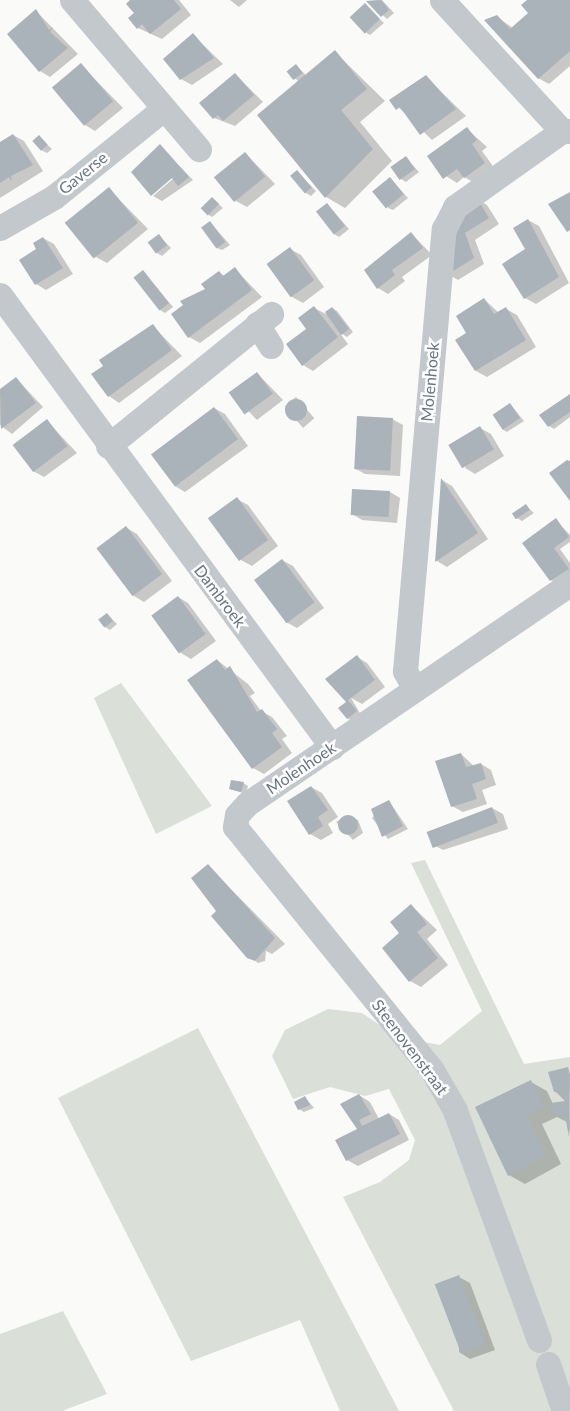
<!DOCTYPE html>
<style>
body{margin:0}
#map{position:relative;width:570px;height:1411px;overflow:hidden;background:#fafaf8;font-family:Lato,sans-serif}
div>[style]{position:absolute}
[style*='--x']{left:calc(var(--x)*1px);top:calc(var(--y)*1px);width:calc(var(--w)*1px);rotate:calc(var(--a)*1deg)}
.green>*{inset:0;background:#dadfd7}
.shadow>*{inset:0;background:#0003;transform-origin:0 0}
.building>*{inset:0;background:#aab3b9;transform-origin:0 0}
.round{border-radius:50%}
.minor>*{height:25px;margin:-12.5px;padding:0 12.5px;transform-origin:12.5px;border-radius:12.5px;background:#c3c8cc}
span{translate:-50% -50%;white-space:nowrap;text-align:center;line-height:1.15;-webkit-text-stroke:5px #fff;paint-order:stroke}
.street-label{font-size:16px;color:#657683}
</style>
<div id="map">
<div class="green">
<i style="clip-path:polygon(121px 683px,212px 806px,156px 834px,94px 698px)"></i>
<i style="clip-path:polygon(425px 860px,524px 1064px,570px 1057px,570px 1411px,454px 1411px,343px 1197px,380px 1182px,409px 1160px,415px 1140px,389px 1089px,365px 1096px,330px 1087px,293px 1099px,272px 1056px,285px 1030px,328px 1009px,362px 1013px,397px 1037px,440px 1045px,482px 1011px,411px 863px)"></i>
<i style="clip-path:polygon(198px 1028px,399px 1411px,340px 1411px,300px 1320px,191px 1361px,58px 1098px)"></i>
<i style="clip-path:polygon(63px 1311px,107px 1394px,62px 1411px,0 1411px,0 1334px)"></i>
</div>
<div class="shadow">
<i style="clip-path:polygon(132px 0,179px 0,191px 15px,162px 39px,138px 28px)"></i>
<i style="clip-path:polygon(230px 0,247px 0,239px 7px)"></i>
<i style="clip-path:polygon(382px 0,394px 13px,387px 19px,368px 1px)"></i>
<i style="clip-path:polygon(529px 0,570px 0,570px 66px,549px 84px,538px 78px,497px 17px,513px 28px,533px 17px)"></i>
<i style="clip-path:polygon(365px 5px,384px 23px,370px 35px,365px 32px)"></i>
<i style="clip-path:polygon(36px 11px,78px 54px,50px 77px,40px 71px)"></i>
<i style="clip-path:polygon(193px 35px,223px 64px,192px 85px,181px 79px)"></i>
<i style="clip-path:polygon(335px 52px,385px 101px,360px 122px,392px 161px,345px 208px,326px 197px,299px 82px,289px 72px,296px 66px,307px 76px)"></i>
<i style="clip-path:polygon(81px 65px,123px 108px,95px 131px,85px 125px)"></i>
<i style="clip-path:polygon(235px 74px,263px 102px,235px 126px,214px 118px)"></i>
<i style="clip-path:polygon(426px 77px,466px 116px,432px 140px,391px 100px)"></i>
<i style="clip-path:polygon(467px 129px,487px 147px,482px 151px,495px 169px,475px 183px,464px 177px,457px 183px,446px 176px)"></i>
<i style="clip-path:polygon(13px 135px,24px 141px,43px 171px,0 198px,0 144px)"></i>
<i style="clip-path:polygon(39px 137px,52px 149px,47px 153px,41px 150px)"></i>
<i style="clip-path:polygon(160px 146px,193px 180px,162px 201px,153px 196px,174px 178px)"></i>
<i style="clip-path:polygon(245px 153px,275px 184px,247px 207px,236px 201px)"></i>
<i style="clip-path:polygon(406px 158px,419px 172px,406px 182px,401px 179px)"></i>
<i style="clip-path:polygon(297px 172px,316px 191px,311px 196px,306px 193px)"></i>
<i style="clip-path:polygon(390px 179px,408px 198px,393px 210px,388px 208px)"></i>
<i style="clip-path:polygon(109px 189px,148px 229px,107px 263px,96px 257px)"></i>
<i style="clip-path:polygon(212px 198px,223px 208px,212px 217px,207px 214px)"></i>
<i style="clip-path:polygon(477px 199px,487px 205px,499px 224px,475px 240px,484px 264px,458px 280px,448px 274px)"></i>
<i style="clip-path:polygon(328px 205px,349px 229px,339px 237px,334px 234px)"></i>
<i style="clip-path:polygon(528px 220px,539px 226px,569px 283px,536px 304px,525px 298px)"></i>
<i style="clip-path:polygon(210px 222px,230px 245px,222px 250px,217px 248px)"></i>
<i style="clip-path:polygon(411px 233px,432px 255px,402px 277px,405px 281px,388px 294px,378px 288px)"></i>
<i style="clip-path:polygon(159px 236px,171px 248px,162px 256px,157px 253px)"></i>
<i style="clip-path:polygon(43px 238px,54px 244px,73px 274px,46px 290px,36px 284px)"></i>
<i style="clip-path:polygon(290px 249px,301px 255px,324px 287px,303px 303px,292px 297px)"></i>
<i style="clip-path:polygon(235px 269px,262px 297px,200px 343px,189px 337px,206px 290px,219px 273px,225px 276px)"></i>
<i style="clip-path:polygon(143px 271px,173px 307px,165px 313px,160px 310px)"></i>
<i style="clip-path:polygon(484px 299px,499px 313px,506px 309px,517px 315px,536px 347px,487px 377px,476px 371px,457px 340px,468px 333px)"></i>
<i style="clip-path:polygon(314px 308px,328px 315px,332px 308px,337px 311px,353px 332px,347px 337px,339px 332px,348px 344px,313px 371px,303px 365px)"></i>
<i style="clip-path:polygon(153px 326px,182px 356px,119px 403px,109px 396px)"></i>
<i style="clip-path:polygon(257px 373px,283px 400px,257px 420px,231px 393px)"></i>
<i style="clip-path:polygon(16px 378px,43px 407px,12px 434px,0 425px,0 390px)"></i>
<i style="clip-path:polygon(570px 396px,570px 417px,554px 429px,549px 426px)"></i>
<i style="left:296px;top:397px;width:28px;height:15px;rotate:49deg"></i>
<i style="clip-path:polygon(510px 404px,524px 421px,507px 432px,502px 429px)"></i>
<i style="clip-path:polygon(214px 408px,225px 414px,248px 446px,185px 492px,175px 486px)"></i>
<i style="clip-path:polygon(392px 419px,403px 425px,400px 476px,365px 474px,354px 468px)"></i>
<i style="clip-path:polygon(47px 421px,77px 453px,44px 477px,33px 471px,14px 445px)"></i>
<i style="clip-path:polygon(480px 428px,491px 434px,504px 456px,475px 474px,465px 468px)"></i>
<i style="clip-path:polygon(442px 480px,452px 486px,488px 539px,447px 567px,437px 561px)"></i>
<i style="clip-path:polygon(390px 492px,400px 498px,397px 523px,362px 520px,352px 514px)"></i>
<i style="clip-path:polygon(237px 499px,248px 505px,278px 546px,252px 566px,241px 560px)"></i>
<i style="clip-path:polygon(526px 506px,534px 513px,522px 521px,517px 518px)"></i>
<i style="clip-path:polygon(556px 520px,570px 535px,570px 542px,560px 549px,570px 563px,570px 581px,561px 586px,551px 580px)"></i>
<i style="clip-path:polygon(127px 528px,137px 534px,172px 581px,144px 602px,134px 596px)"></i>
<i style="clip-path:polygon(282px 560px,293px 566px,324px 608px,297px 628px,286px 622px)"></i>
<i style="clip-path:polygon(178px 597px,188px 603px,216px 641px,191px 659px,181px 653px)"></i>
<i style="clip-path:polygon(107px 614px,117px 624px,110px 630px,105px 627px)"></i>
<i style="clip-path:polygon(357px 657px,367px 663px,385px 687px,362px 704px,351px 698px,361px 715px,352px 721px,347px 718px,348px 702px,327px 680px)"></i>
<i style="clip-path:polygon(217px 660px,248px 684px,255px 693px,250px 696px,261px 711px,272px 717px,287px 736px,282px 739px,292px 753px,264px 774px,253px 768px)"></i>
<i style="clip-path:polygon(461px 754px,474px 766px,481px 764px,491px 770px,496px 785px,482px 790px,487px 804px,463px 812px,452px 806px)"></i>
<i style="clip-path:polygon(243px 783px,248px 786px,246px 794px,230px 789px)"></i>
<i style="clip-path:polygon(311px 787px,322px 793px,338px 817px,328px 824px,333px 833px,321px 840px,310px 834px)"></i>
<i style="clip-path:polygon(389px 801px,408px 829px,388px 839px,372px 818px)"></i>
<i style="clip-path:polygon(492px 808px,503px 814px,508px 829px,443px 850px,432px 844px)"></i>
<i style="clip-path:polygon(347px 815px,358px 820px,363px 833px,353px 840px,336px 822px)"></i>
<i style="clip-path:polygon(208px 866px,285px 944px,272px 954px,266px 951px,265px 961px,258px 963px,240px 947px,218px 911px)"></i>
<i style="clip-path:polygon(412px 906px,437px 930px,427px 939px,448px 965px,421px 987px,410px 981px,401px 933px)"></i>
<i style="clip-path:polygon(568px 1068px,570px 1133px,567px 1122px,557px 1117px,542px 1124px,561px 1164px,525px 1184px,509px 1175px,531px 1082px,547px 1091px,553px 1104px,566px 1102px,555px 1091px)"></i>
<i style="clip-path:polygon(359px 1095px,370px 1102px,379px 1119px,389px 1114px,399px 1120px,409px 1140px,358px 1166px,347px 1160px,358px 1130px)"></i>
<i style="clip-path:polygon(305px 1097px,314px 1108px,304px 1112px,299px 1109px)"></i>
<i style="clip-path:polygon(459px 1277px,470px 1283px,495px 1350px,470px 1359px,459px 1352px)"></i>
</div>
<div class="building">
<i style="clip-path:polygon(130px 0,174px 0,181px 9px,150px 34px,142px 24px,137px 29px,128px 18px,134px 13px,126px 4px)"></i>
<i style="clip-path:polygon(381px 0,389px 10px,381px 17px,366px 1px)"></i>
<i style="clip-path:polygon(527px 0,570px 0,570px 51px,538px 79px,484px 20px,497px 15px,510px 29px,528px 13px,521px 5px)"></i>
<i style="left:365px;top:3px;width:22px;height:21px;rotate:47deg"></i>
<i style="clip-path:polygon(36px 9px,49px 30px,53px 27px,50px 32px,68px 48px,39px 72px,7px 34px)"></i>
<i style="clip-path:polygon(193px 33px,214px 58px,180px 80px,163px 59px)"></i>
<i style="clip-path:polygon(335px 50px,367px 89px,341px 110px,373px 149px,325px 198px,257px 115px)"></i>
<i style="left:81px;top:63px;width:50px;height:38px;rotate:50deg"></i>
<i style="left:296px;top:64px;width:11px;height:12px;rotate:52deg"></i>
<i style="clip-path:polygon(235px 73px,254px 95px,223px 121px,218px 115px,213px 119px,199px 103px)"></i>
<i style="clip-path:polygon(426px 75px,456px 109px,420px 135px,400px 107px,396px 110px,389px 100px)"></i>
<i style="clip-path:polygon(467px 127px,477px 140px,472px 144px,485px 163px,464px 178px,457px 169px,443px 179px,427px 156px)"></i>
<i style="clip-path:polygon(13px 134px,33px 165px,11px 176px,12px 182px,9px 177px,0 183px,0 142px)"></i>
<i style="left:39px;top:135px;width:13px;height:9px;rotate:48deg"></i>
<i style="clip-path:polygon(160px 144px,189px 177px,178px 186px,172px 178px,151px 196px,131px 172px)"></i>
<i style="left:245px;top:152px;width:32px;height:40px;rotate:51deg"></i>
<i style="left:406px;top:156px;width:16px;height:19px;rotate:55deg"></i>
<i style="left:297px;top:170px;width:23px;height:9px;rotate:50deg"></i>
<i style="left:390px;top:177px;width:22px;height:23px;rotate:51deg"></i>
<i style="left:109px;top:187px;width:46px;height:57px;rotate:51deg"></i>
<i style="clip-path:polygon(570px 192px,570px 230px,567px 232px,548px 204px)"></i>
<i style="left:212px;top:197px;width:10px;height:16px;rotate:45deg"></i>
<i style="clip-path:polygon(477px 198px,489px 218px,465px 233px,474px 258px,447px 275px,448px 226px)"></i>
<i style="left:327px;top:203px;width:29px;height:14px;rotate:52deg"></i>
<i style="clip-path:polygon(528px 219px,559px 277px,524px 299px,502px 264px,525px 249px,513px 228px)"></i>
<i style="left:210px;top:221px;width:26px;height:11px;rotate:54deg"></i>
<i style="clip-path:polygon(411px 232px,423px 248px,392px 270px,395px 275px,377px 289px,364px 270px)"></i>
<i style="left:159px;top:234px;width:14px;height:14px;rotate:54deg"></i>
<i style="clip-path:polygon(43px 237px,63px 268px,35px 285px,19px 260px,36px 249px,33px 243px)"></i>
<i style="left:290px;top:247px;width:41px;height:29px;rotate:54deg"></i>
<i style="clip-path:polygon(235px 267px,252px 290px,188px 338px,171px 314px,183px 305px,180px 301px,205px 289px,201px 284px,219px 271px,223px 276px)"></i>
<i style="left:143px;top:270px;width:42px;height:12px;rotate:52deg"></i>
<i style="clip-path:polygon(484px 298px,494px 314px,506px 307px,526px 340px,475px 371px,455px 340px,466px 333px,456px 316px)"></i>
<i style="clip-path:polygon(314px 306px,338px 337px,302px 366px,286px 344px,306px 329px,298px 318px)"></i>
<i style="clip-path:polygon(332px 307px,349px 329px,341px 335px,325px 312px)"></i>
<i style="clip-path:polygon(153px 324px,172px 350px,108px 397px,91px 374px,103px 366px,99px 360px)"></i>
<i style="left:257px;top:372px;width:27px;height:35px;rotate:54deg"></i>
<i style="clip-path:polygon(16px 377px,36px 403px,1px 429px,0 389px)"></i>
<i style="clip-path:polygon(570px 394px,570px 412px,548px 427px,539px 415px)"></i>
<i class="round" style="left:285px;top:399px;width:22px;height:22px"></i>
<i style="left:510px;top:403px;width:18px;height:21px;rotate:56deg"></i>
<i style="left:214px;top:407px;width:40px;height:79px;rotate:53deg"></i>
<i style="left:357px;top:416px;width:36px;height:53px;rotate:3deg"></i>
<i style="left:47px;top:419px;width:34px;height:43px;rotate:53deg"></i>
<i style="left:480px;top:426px;width:27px;height:37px;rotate:59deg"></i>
<i style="clip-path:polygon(567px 460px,570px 461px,570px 501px,549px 473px)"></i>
<i style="clip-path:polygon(441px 478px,478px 533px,435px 562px,437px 535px)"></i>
<i style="left:352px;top:489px;width:38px;height:26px;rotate:3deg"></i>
<i style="left:237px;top:497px;width:53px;height:36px;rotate:54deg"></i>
<i style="left:526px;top:504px;width:7px;height:17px;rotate:56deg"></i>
<i style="clip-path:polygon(556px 518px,569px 537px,554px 548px,569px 569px,550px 581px,522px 543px)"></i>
<i style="left:126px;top:526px;width:60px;height:37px;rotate:53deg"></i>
<i style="left:282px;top:559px;width:54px;height:35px;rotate:53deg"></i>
<i style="left:178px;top:596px;width:47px;height:33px;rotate:54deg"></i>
<i style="left:107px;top:613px;width:10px;height:11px;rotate:53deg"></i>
<i style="clip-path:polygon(357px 655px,375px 680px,348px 700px,357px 711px,347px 719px,338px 708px,346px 702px,325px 679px)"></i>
<i style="clip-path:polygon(217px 659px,225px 670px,230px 666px,257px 712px,262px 709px,277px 729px,272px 733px,282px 747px,252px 769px,187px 680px)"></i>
<i style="clip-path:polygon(461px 753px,466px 767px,481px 763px,486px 779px,472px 784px,477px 799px,451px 807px,435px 761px)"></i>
<i style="clip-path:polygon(231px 780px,244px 782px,241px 792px,229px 789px)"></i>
<i style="clip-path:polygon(311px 786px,328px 810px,318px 817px,323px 826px,309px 835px,287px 801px)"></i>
<i style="clip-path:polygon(389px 800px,403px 826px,382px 837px,371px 809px)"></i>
<i style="left:492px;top:807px;width:17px;height:70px;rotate:69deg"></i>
<i class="round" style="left:338px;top:815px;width:20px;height:20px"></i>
<i style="clip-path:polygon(208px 864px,275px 938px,255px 961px,247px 958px,211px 916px,216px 911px,191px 878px)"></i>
<i style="clip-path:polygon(411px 904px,427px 924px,417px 932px,438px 958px,409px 982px,382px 948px,399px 933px,390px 922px)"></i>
<i style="clip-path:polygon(568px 1067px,570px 1075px,569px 1137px,565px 1116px,554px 1117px,551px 1103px,565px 1101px,562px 1090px,554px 1092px,548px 1072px)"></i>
<i style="clip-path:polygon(531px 1080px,544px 1107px,527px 1115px,546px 1156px,508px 1176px,475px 1107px)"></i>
<i style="clip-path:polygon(359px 1094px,371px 1114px,359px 1120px,362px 1126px,389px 1113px,400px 1134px,346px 1161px,335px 1140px,357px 1129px,340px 1104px)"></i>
<i style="clip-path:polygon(305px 1096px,310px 1105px,298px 1110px,294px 1102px)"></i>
<i style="left:459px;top:1275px;width:74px;height:26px;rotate:69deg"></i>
</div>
<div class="minor">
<i style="--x:72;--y:0;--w:196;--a:49.6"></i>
<i style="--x:442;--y:0;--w:178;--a:47.5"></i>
<i style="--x:0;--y:228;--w:62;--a:-29.9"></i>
<i style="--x:54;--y:197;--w:139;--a:-38.9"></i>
<i style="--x:0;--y:295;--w:561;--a:53.7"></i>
<i style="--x:257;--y:324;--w:26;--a:58"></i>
<i style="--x:108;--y:446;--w:210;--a:-39"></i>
<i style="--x:415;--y:689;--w:21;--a:-119"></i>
<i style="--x:405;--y:671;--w:444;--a:-85"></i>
<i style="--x:444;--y:229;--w:25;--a:-63"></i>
<i style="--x:455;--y:207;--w:131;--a:-35.4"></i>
<i style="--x:562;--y:131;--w:8;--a:0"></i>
<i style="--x:539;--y:1340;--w:245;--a:-110.1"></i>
<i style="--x:455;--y:1110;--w:46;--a:-119.9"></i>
<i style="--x:432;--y:1070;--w:313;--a:-129"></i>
<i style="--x:235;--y:827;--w:12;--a:-81"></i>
<i style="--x:237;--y:815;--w:15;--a:-48"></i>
<i style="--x:247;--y:804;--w:391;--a:-34.3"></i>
<i style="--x:548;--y:1364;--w:50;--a:71.2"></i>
</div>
<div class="street-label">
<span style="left:83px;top:173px;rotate:-39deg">Gaverse</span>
<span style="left:430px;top:382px;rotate:-85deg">Molenhoek</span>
<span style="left:220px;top:596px;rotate:53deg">Dambroek</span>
<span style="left:301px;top:768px;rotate:-34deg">Molenhoek</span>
<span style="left:410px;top:1047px;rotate:53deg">Steenovenstraat</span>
</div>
</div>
